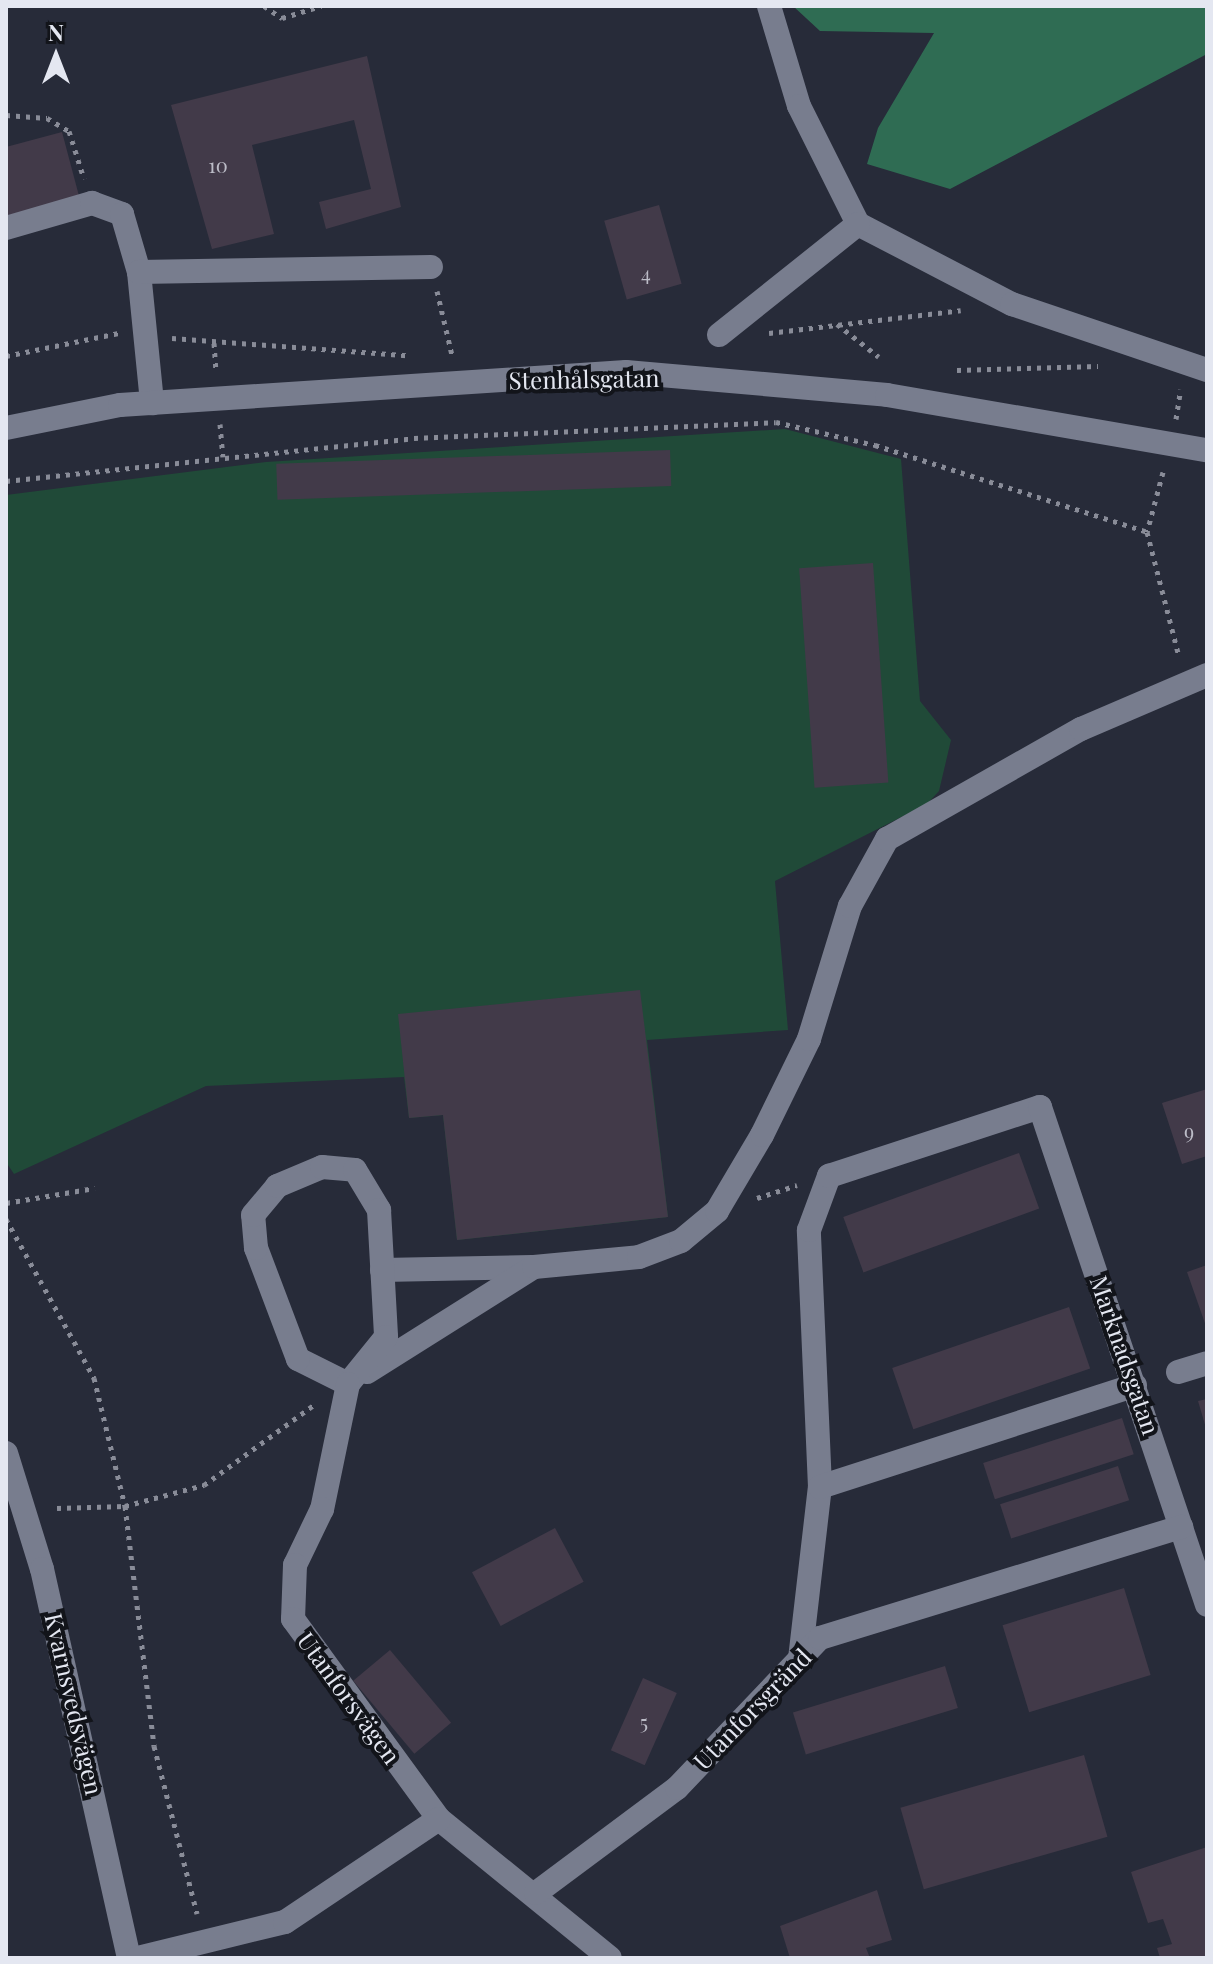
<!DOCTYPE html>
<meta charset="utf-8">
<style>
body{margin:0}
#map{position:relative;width:1213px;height:1964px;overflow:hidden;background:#272b39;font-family:"Playfair Display",serif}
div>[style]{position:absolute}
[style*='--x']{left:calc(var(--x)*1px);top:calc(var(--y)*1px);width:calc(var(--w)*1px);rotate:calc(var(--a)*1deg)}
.green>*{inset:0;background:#204a38}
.forest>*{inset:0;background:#2f6c53}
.building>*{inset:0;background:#423a49;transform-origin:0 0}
.path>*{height:5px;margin-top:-2.5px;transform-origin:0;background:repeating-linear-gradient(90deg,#898c98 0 4px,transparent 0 10px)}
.minor>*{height:24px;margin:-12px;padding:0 12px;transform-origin:12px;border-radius:12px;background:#787d8e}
span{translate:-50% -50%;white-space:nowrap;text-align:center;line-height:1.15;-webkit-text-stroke:8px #12141a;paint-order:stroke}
.number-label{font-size:20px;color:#bcbcc7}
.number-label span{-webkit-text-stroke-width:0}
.street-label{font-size:24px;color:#e4e7f1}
.frame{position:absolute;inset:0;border:8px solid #e4e7f1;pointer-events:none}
.north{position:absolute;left:16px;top:16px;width:80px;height:80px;-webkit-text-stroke:6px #12141a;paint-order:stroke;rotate:0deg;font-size:22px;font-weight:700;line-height:32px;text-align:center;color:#e4e7f1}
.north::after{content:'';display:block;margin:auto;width:28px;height:36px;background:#e4e7f1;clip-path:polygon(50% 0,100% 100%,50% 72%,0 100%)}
</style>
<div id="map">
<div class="green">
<i style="clip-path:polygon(785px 429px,901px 459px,920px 701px,951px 740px,939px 791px,927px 804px,775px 881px,788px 1030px,647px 1040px,668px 1217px,457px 1240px,443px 1115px,409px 1118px,404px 1077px,206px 1086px,14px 1174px,6px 1162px,6px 495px,266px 462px)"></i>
</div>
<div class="forest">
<i style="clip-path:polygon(793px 6px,1207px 6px,1207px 54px,950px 189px,867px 164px,878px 128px,934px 33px,820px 31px)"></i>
</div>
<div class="building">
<i style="clip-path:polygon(367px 56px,401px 207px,326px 229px,319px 202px,371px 189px,354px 120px,252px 145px,274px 234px,212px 249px,171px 105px)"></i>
<i style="clip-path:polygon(62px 132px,79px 196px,6px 216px,6px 147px)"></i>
<i style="left:659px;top:205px;width:82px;height:57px;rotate:74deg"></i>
<i style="left:670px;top:450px;width:36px;height:394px;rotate:88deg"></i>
<i style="left:873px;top:563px;width:220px;height:74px;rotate:86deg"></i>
<i style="clip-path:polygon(640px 990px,668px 1217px,457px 1240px,443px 1115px,409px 1118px,398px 1014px)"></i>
<i style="clip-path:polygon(1207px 1089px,1207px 1156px,1182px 1164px,1162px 1103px)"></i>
<i style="left:1019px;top:1153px;width:59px;height:187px;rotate:70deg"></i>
<i style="clip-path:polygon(1207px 1265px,1207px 1329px,1187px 1272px)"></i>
<i style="left:1069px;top:1307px;width:65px;height:187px;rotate:71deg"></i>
<i style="clip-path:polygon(1207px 1399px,1207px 1428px,1206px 1428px,1198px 1401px)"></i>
<i style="left:1122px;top:1418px;width:38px;height:146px;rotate:72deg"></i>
<i style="left:1118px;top:1466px;width:36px;height:124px;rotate:72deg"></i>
<i style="left:555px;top:1528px;width:61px;height:94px;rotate:62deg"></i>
<i style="left:1124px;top:1588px;width:91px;height:127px;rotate:73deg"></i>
<i style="left:390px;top:1650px;width:95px;height:48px;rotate:50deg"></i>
<i style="left:945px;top:1666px;width:44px;height:159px;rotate:73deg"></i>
<i style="left:643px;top:1678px;width:37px;height:79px;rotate:24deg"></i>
<i style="left:1084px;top:1755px;width:85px;height:191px;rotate:74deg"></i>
<i style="clip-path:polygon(1207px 1847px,1207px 1958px,1160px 1958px,1157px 1948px,1172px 1944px,1163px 1919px,1148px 1923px,1131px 1872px)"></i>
<i style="clip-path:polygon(877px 1890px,892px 1940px,866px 1948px,870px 1958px,790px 1958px,780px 1926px)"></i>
</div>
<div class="path">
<i style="--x:264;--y:6;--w:22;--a:34"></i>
<i style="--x:282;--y:18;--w:41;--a:-17.1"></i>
<i style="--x:6;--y:115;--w:41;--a:4.2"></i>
<i style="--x:47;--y:118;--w:26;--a:31"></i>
<i style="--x:69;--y:131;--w:50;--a:72.6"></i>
<i style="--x:437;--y:291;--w:66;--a:76.8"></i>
<i style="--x:837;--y:324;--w:53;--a:38.2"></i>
<i style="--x:769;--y:333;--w:193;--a:-6.8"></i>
<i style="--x:172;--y:338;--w:235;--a:4.2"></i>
<i style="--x:214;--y:343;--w:27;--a:86"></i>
<i style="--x:6;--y:356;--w:115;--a:-11.5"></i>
<i style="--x:957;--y:370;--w:141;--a:-1.6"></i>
<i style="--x:1176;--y:419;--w:30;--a:-81"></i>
<i style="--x:220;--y:424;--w:33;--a:85"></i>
<i style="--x:1163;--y:472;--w:62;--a:104.9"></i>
<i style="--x:1147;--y:532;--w:129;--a:75.6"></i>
<i style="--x:6;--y:481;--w:410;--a:-6"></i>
<i style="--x:414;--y:438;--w:362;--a:-2.5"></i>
<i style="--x:776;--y:422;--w:102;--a:13.1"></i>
<i style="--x:875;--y:445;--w:286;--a:17.7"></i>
<i style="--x:757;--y:1198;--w:42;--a:-18"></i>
<i style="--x:6;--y:1203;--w:90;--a:-9.6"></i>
<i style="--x:6;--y:1219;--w:182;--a:61"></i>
<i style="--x:94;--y:1378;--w:132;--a:76.4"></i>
<i style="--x:125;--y:1506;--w:242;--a:83.1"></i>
<i style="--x:154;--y:1746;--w:173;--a:75.6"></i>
<i style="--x:57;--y:1508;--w:68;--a:-1.7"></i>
<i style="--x:125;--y:1506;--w:82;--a:-14.9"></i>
<i style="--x:204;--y:1485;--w:137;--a:-36.1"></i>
</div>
<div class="minor">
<i style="--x:769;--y:6;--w:104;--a:73.3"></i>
<i style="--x:799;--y:106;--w:132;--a:63.4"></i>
<i style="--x:858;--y:224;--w:174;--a:27.5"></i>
<i style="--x:1012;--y:304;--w:206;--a:18.7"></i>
<i style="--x:6;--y:228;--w:90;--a:-16.2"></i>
<i style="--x:92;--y:203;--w:32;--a:20"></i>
<i style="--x:122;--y:214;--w:60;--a:73.7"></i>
<i style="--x:139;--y:272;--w:132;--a:84.3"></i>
<i style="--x:139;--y:272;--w:292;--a:-1"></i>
<i style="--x:719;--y:335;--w:178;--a:-38.6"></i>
<i style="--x:6;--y:428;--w:116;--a:-11.4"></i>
<i style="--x:120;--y:405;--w:507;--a:-3.73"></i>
<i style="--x:626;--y:372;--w:262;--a:5"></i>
<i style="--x:887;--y:395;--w:325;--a:9.8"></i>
<i style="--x:382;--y:1270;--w:150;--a:-1.1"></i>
<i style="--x:367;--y:1372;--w:197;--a:-32.2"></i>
<i style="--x:534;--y:1267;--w:105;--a:-5.4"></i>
<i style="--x:639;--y:1257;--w:45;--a:-20.9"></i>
<i style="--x:681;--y:1241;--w:47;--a:-39.8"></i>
<i style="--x:717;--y:1211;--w:88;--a:-59.4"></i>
<i style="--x:762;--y:1135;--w:107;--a:-63.9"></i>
<i style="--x:809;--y:1039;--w:139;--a:-72.9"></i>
<i style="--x:850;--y:906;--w:77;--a:-61.1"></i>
<i style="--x:887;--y:839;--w:223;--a:-29.6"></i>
<i style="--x:1081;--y:729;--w:137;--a:-23.2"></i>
<i style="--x:1178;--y:1372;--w:30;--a:-17"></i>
<i style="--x:348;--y:1384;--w:56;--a:-153.4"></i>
<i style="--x:298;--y:1359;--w:119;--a:-110.7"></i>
<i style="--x:256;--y:1248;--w:33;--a:-95"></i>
<i style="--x:253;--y:1215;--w:38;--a:-50"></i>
<i style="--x:277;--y:1186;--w:49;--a:-22.9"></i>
<i style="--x:322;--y:1167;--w:33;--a:5"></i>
<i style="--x:355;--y:1170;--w:47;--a:59"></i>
<i style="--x:379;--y:1210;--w:127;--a:86.8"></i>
<i style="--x:386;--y:1337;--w:60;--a:129"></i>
<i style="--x:348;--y:1384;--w:128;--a:101.7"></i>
<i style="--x:322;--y:1509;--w:62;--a:115.7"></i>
<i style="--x:295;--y:1565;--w:54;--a:92.1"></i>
<i style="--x:293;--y:1619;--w:248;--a:53.9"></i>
<i style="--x:439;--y:1819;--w:220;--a:39.1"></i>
<i style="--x:6;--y:1453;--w:121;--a:72.8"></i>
<i style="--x:42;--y:1569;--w:399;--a:77.4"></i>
<i style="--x:820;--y:1487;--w:257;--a:-92.5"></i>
<i style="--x:809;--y:1230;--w:58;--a:-69.7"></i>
<i style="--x:829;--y:1176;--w:222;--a:-18.1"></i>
<i style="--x:1040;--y:1107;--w:525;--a:71.46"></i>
<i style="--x:800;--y:1659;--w:173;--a:-83.4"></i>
<i style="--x:820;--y:1487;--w:331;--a:-17.9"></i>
<i style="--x:536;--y:1893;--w:176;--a:-36.7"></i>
<i style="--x:677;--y:1788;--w:207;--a:-46.4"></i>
<i style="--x:820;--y:1638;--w:378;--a:-17.1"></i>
<i style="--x:138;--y:1958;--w:151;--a:-13.8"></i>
<i style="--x:285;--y:1922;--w:185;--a:-33.8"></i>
</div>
<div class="number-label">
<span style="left:218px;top:164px">10</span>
<span style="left:646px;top:272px">4</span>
<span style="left:1189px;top:1130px">9</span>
<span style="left:644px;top:1721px">5</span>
</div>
<div class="street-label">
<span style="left:584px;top:379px;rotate:-1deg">Stenhålsgatan</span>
<span style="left:1125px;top:1355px;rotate:71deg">Marknadsgatan</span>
<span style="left:349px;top:1698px;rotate:54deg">Utanforsvägen</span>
<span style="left:74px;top:1704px;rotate:77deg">Kvarnsvedsvägen</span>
<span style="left:752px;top:1709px;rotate:-46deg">Utanforsgränd</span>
</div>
<div class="frame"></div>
<div class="north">N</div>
</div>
